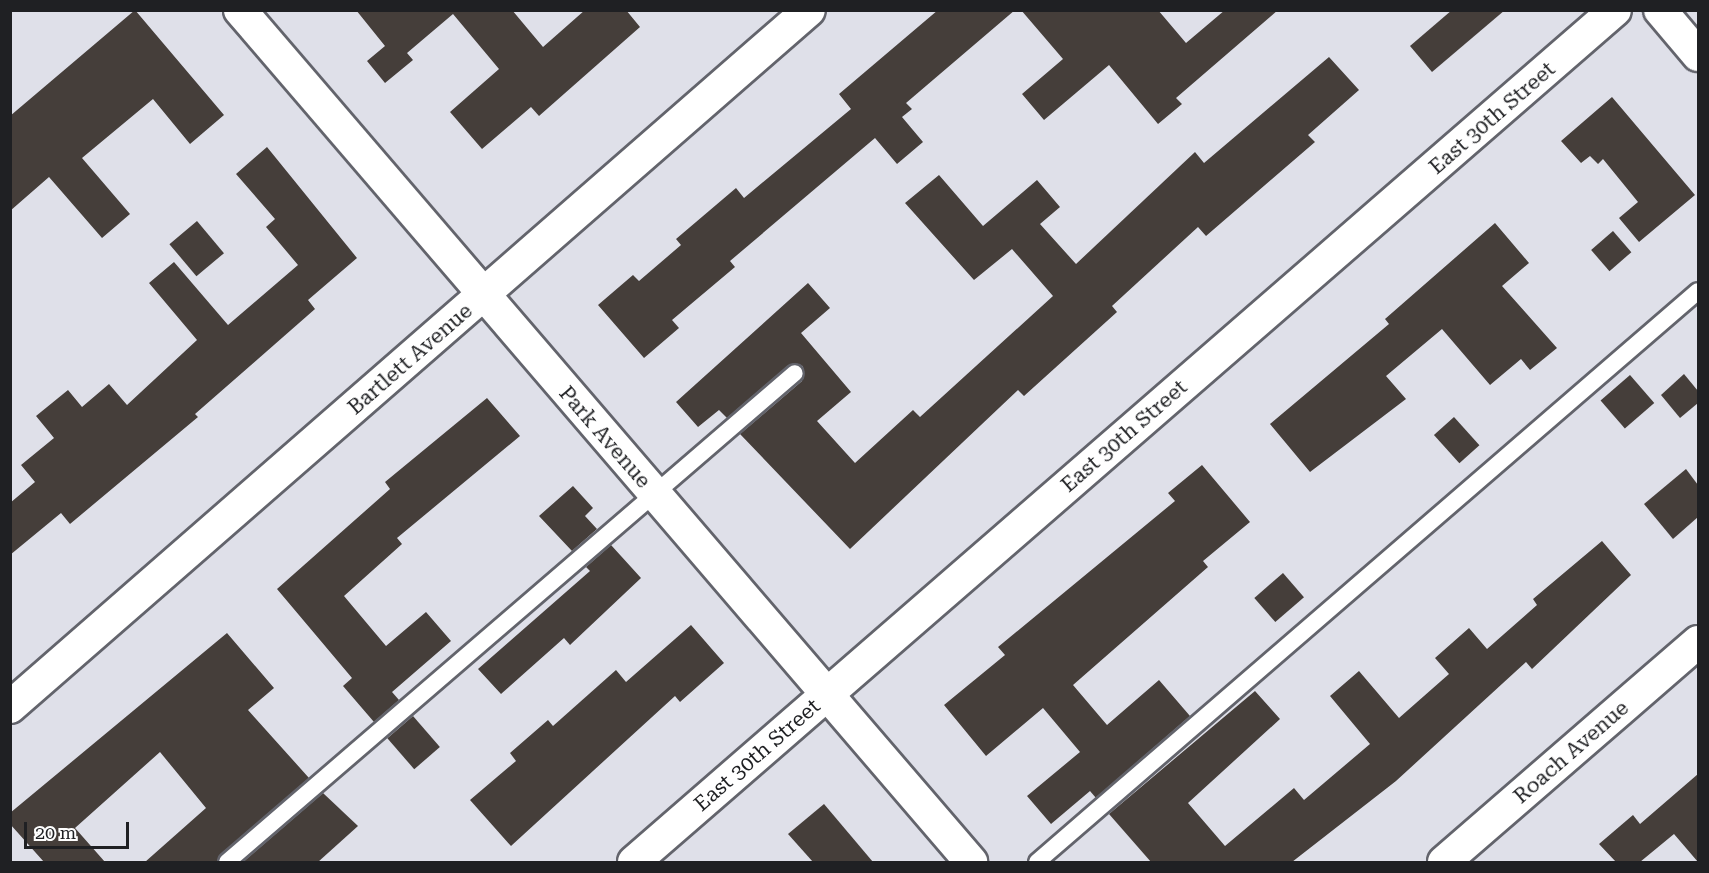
<!DOCTYPE html>
<style>
body{margin:0}
#map{position:relative;width:1709px;height:873px;overflow:hidden;background:#dfe0e9;font-family:"Roboto Serif",serif}
div>[style]{position:absolute}
[style*='--x']{left:calc(var(--x)*1px);top:calc(var(--y)*1px);width:calc(var(--w)*1px);rotate:calc(var(--a)*1deg)}
.building>*{inset:0;background:#453e3a;transform-origin:0 0}
.roads{filter:drop-shadow(2px 0 #63646c) drop-shadow(-2px 0 #63646c) drop-shadow(0 2px #63646c) drop-shadow(0 -2px #63646c)}
.service>*{height:16px;margin:-8px;padding:0 8px;transform-origin:8px;border-radius:8px;background:#fff}
.minor>*{height:32px;margin:-16px;padding:0 16px;transform-origin:16px;border-radius:16px;background:#fff}
span{translate:-50% -50%;white-space:nowrap;text-align:center;line-height:1.15;-webkit-text-stroke:6px #fff;paint-order:stroke}
.street-label{font-size:21px;color:#1f2023}
.frame{position:absolute;inset:0;border:12px solid #1f2023;pointer-events:none}
.scale{position:absolute;left:24px;top:822px;width:105px;height:27px;box-sizing:border-box;border:3px solid #1f2023;border-top:0;padding-left:8px;font-size:18px;line-height:21px;white-space:nowrap;color:#1f2023;-webkit-text-stroke:4px #fff;paint-order:stroke}
</style>
<div id="map">
<div class="building">
<i style="clip-path:polygon(135px 10px,224px 115px,190px 144px,153px 99px,82px 158px,130px 214px,102px 238px,49px 177px,10px 211px,10px 116px)"></i>
<i style="clip-path:polygon(356px 10px,512px 10px,543px 47px,585px 10px,626px 10px,640px 27px,539px 116px,531px 107px,482px 149px,450px 112px,499px 69px,453px 14px,407px 53px,413px 60px,385px 83px,367px 61px,385px 46px)"></i>
<i style="clip-path:polygon(938px 10px,1015px 10px,906px 103px,912px 109px,902px 117px,923px 142px,897px 164px,875px 138px,730px 261px,735px 267px,672px 320px,679px 328px,644px 358px,598px 305px,633px 275px,639px 281px,681px 245px,676px 239px,736px 188px,744px 198px,851px 109px,839px 94px)"></i>
<i style="clip-path:polygon(1021px 10px,1158px 10px,1186px 43px,1225px 10px,1278px 10px,1176px 98px,1182px 104px,1158px 124px,1109px 65px,1044px 120px,1022px 94px,1063px 59px)"></i>
<i style="clip-path:polygon(1452px 10px,1505px 10px,1432px 72px,1410px 46px)"></i>
<i style="clip-path:polygon(1329px 57px,1359px 90px,1308px 135px,1315px 142px,1206px 236px,1198px 227px,1112px 306px,1117px 312px,1024px 396px,1018px 390px,850px 549px,740px 434px,802px 381px,803px 366px,789px 365px,727px 418px,719px 410px,698px 427px,676px 402px,808px 283px,830px 308px,801px 333px,851px 392px,817px 421px,855px 463px,913px 410px,920px 417px,1053px 296px,1012px 249px,974px 280px,905px 203px,939px 175px,983px 226px,1037px 180px,1060px 207px,1040px 224px,1076px 264px,1195px 152px,1204px 163px)"></i>
<i style="clip-path:polygon(1612px 97px,1695px 195px,1639px 242px,1619px 218px,1638px 202px,1603px 159px,1598px 164px,1590px 156px,1581px 163px,1561px 141px)"></i>
<i style="clip-path:polygon(267px 147px,357px 258px,308px 300px,315px 309px,195px 414px,198px 417px,70px 524px,61px 513px,10px 555px,10px 503px,35px 482px,21px 465px,54px 438px,36px 416px,68px 390px,82px 407px,109px 384px,127px 405px,197px 340px,149px 283px,174px 262px,228px 325px,298px 265px,266px 227px,275px 219px,236px 174px)"></i>
<i style="left:197px;top:221px;width:42px;height:36px;rotate:50deg"></i>
<i style="clip-path:polygon(1495px 223px,1529px 263px,1502px 286px,1557px 348px,1530px 370px,1521px 359px,1490px 385px,1442px 329px,1386px 376px,1406px 399px,1310px 472px,1270px 424px,1389px 324px,1385px 319px)"></i>
<i style="left:1613px;top:231px;width:28px;height:29px;rotate:49deg"></i>
<i style="clip-path:polygon(1684px 374px,1698px 391px,1698px 403px,1680px 418px,1661px 395px)"></i>
<i style="left:1630px;top:375px;width:37px;height:39px;rotate:49deg"></i>
<i style="clip-path:polygon(487px 398px,520px 436px,397px 538px,402px 544px,344px 596px,386px 646px,426px 612px,451px 641px,392px 692px,399px 700px,374px 722px,343px 686px,352px 678px,277px 589px,390px 489px,385px 482px)"></i>
<i style="left:1454px;top:417px;width:38px;height:27px;rotate:48deg"></i>
<i style="clip-path:polygon(1202px 465px,1250px 522px,1203px 561px,1208px 567px,1073px 685px,1107px 725px,1159px 680px,1190px 716px,1096px 798px,1090px 791px,1051px 824px,1027px 796px,1080px 752px,1043px 708px,986px 756px,944px 705px,1005px 655px,998px 647px,1175px 501px,1168px 493px)"></i>
<i style="clip-path:polygon(1686px 469px,1698px 485px,1698px 517px,1673px 539px,1644px 504px)"></i>
<i style="clip-path:polygon(573px 486px,593px 508px,585px 516px,597px 529px,572px 551px,539px 516px)"></i>
<i style="clip-path:polygon(1602px 541px,1631px 575px,1532px 669px,1526px 662px,1396px 781px,1292px 862px,1151px 862px,1109px 814px,1255px 691px,1280px 719px,1188px 803px,1225px 846px,1294px 788px,1304px 800px,1370px 744px,1330px 696px,1359px 671px,1399px 718px,1449px 674px,1435px 658px,1469px 628px,1487px 649px,1537px 605px,1533px 599px)"></i>
<i style="clip-path:polygon(611px 545px,641px 578px,570px 645px,564px 638px,501px 694px,478px 669px,590px 571px,586px 567px)"></i>
<i style="left:1283px;top:573px;width:32px;height:38px;rotate:49deg"></i>
<i style="clip-path:polygon(691px 625px,724px 663px,680px 702px,675px 696px,511px 846px,470px 800px,516px 761px,510px 753px,548px 720px,553px 726px,616px 670px,626px 682px)"></i>
<i style="clip-path:polygon(227px 633px,274px 688px,248px 710px,309px 778px,217px 862px,145px 862px,206px 808px,160px 752px,75px 828px,105px 862px,44px 862px,10px 824px,10px 813px)"></i>
<i style="left:413px;top:716px;width:41px;height:34px;rotate:49deg"></i>
<i style="clip-path:polygon(1698px 774px,1698px 862px,1674px 834px,1640px 862px,1616px 862px,1599px 844px,1633px 815px,1640px 824px)"></i>
<i style="clip-path:polygon(323px 793px,358px 826px,318px 862px,243px 862px)"></i>
<i style="clip-path:polygon(824px 804px,873px 862px,813px 862px,788px 834px)"></i>
</div>
<div class="roads">
<div class="service">
<i style="--x:227;--y:862;--w:749;--a:-40.73"></i>
<i style="--x:1037;--y:862;--w:873;--a:-40.82"></i>
</div>
<div class="minor">
<i style="--x:240;--y:10;--w:1123;--a:49.37"></i>
<i style="--x:1660;--y:10;--w:59;--a:49.8"></i>
<i style="--x:10;--y:707;--w:1060;--a:-41.1"></i>
<i style="--x:634;--y:862;--w:1299;--a:-40.97"></i>
<i style="--x:1444;--y:862;--w:336;--a:-40.9"></i>
</div>
</div>
<div class="street-label">
<span style="left:1492px;top:118px;rotate:-41deg">East 30th Street</span>
<span style="left:410px;top:359px;rotate:-41deg">Bartlett Avenue</span>
<span style="left:1124px;top:436px;rotate:-41deg">East 30th Street</span>
<span style="left:605px;top:437px;rotate:49deg">Park Avenue</span>
<span style="left:1571px;top:752px;rotate:-41deg">Roach Avenue</span>
<span style="left:757px;top:755px;rotate:-41deg">East 30th Street</span>
</div>
<div class="frame"></div>
<div class="scale">20 m</div>
</div>
